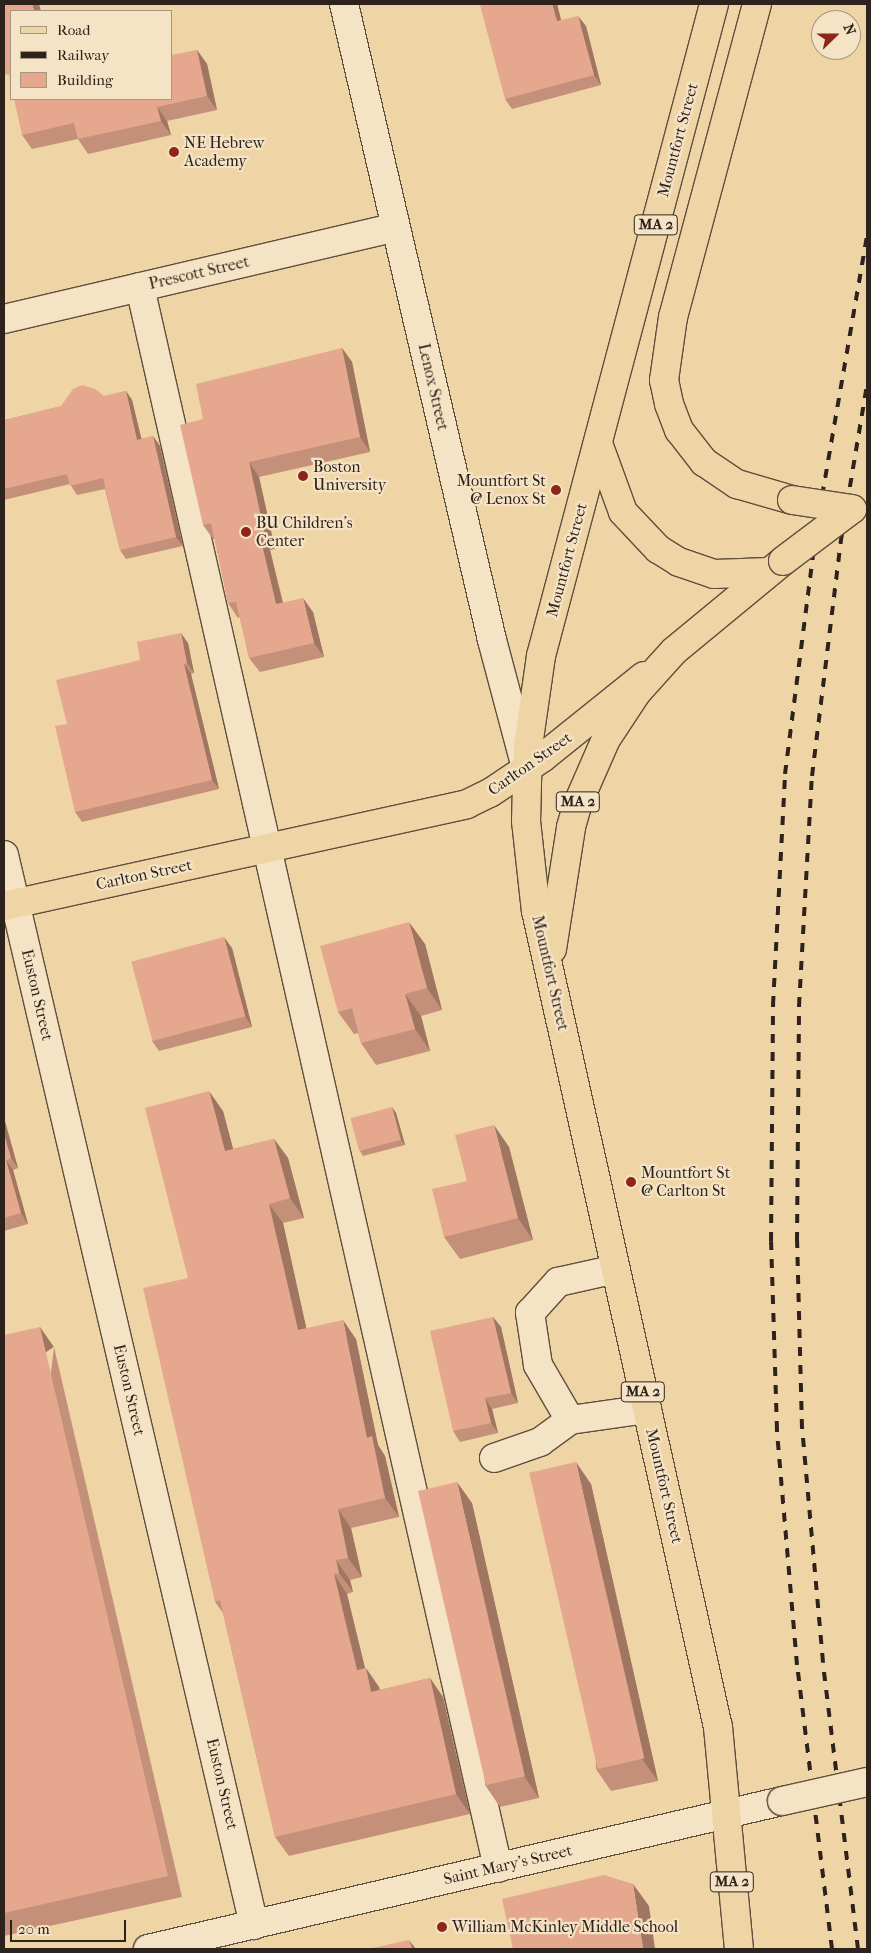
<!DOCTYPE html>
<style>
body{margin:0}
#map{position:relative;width:871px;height:1953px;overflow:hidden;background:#efd4a6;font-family:"IM FELL French Canon",serif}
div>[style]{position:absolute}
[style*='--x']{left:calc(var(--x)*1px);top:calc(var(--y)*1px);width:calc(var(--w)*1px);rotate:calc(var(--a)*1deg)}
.roads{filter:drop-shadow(1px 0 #5e4e3e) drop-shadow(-1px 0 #5e4e3e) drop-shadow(0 1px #5e4e3e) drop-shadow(0 -1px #5e4e3e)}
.minor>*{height:28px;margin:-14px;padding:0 14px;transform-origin:14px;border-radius:14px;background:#f5e3c5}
.major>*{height:28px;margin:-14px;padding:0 14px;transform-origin:14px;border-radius:14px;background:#efd4a6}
.highway>*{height:28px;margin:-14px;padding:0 14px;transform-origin:14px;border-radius:14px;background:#efd4a6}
.rail>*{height:4px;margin-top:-2px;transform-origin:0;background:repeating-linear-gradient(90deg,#2e221c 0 9px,transparent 0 18px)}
.bridges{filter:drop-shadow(1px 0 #5e4e3e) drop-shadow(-1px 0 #5e4e3e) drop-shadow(0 1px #5e4e3e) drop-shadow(0 -1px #5e4e3e)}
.minor-bridge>*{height:28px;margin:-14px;padding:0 14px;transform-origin:14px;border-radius:14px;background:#f5e3c5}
.highway-bridge>*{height:28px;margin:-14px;padding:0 14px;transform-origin:14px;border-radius:14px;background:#efd4a6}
.wall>*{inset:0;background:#c5907a;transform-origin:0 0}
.shaded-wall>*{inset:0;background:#a07663;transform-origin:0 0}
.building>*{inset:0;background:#e5a88e;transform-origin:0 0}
.dots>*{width:14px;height:14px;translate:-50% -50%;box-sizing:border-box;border:2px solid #f5e3c5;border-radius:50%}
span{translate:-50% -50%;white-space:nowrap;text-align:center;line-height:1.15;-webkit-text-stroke:4.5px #f5e3c5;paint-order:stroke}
.shield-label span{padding:1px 4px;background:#f5e3c5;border:1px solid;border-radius:4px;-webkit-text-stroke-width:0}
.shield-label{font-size:15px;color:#2e221c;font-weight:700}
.street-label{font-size:16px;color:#2e221c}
.poi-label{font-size:16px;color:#2e221c}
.left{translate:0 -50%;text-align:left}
.right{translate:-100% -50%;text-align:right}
.frame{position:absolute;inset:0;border:5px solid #2e221c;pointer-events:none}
.legend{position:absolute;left:10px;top:10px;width:162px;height:90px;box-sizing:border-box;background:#f5e3c5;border:1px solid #a59681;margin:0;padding:6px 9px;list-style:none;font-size:15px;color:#2e221c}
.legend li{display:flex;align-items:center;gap:10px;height:25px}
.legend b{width:25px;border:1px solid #a59681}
.north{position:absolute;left:811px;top:10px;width:50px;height:50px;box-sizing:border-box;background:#f5e3c5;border:1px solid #a59681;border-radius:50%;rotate:68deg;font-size:14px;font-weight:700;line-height:20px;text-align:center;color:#2e221c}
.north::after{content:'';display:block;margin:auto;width:18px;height:22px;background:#8f2418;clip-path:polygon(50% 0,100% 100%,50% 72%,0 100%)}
.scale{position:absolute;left:10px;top:1920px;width:116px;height:22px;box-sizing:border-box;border:2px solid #2e221c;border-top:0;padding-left:6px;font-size:15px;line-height:18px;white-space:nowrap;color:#2e221c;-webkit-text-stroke:4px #f5e3c5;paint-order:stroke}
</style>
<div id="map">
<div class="roads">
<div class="minor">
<i style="--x:344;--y:4;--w:653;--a:76.9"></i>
<i style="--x:492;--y:640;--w:132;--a:75.1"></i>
<i style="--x:140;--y:287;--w:1621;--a:77.24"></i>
<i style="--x:4;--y:319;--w:402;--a:-13.2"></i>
<i style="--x:4;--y:855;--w:1099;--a:76.85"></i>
<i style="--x:570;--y:1420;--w:64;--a:-120.2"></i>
<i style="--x:538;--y:1365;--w:53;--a:-98.7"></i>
<i style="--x:530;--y:1313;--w:42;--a:-47.9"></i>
<i style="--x:558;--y:1282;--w:59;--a:-12.6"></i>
<i style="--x:494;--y:1458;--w:49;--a:-19.2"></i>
<i style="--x:540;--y:1442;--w:37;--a:-36"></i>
<i style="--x:570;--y:1420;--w:78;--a:-8.1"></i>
<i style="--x:148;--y:1949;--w:651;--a:-13.14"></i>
</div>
<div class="major">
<i style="--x:4;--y:906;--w:474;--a:-12.4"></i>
<i style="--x:467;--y:804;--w:25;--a:-26"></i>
<i style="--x:490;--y:793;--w:63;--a:-33.9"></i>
<i style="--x:542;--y:758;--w:131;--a:-38.8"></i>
</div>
<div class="highway">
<i style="--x:714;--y:4;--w:675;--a:104.86"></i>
<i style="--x:541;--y:656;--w:91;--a:98.2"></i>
<i style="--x:528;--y:746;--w:75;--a:91.5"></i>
<i style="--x:526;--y:821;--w:91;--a:83.7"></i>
<i style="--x:536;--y:911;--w:836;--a:77.43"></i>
<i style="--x:718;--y:1727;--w:223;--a:84.6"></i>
<i style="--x:757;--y:4;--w:324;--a:105"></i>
<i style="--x:673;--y:317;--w:64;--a:98.1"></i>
<i style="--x:664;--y:380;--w:25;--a:78"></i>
<i style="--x:669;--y:404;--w:28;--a:69"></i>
<i style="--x:679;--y:430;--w:41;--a:52"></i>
<i style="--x:704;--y:462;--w:40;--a:34"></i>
<i style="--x:737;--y:484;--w:57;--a:16.2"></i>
<i style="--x:599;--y:446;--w:70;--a:70"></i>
<i style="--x:623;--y:512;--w:51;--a:46.6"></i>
<i style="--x:658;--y:549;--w:25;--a:32"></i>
<i style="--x:679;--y:562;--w:37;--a:19"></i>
<i style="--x:714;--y:574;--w:55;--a:-2.1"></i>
<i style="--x:552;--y:949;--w:123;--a:-81.1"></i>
<i style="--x:571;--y:827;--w:25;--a:-74"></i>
<i style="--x:578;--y:803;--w:70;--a:-66.4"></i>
<i style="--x:606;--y:739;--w:56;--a:-56.6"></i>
<i style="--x:637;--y:692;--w:55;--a:-47.9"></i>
<i style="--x:674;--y:651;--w:141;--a:-39.5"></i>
</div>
</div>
<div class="rail">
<i style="--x:832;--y:1949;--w:286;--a:-97"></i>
<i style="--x:797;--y:1665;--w:236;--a:-94.9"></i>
<i style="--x:777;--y:1430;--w:189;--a:-91.8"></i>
<i style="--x:771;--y:1241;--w:236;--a:-89.5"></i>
<i style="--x:773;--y:1005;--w:231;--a:-87"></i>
<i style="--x:785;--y:774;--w:245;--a:-82.7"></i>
<i style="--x:816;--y:531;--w:299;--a:-80.2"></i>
<i style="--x:858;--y:1949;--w:289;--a:-97"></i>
<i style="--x:823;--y:1662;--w:235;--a:-95.1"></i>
<i style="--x:802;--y:1428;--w:187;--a:-91.5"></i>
<i style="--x:797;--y:1241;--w:235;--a:-89.5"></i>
<i style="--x:799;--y:1006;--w:230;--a:-86.8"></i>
<i style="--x:812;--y:776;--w:238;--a:-83"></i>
<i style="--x:841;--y:540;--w:157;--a:-80.5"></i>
</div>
<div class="bridges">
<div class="minor-bridge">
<i style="--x:782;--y:1801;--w:87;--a:-12.6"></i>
</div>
<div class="highway-bridge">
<i style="--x:792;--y:500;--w:61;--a:8.5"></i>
<i style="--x:783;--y:561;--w:86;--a:-37"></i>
</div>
</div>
<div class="wall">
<i style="left:4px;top:4px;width:10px;height:88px;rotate:45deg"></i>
<i style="clip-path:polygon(557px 4px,561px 20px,586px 26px,601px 85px,512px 109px,505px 99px)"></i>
<i style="clip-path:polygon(197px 50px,207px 64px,217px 110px,167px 121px,171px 135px,88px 154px,78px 139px,32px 149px,22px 135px)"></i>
<i style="clip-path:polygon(342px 348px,352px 362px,370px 452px,259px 477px,275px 549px,270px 550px,283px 602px,313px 612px,324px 657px,260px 672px,249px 658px,240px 617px,238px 618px,228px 603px,215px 539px,213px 539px,203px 525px,203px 419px)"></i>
<i style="clip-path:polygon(126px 391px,132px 400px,141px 439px,153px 436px,160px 446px,183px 546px,126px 559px,120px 550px,105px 489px,77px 495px,70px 484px,4px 500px,4px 420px)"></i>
<i style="clip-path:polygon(188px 643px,194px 673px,191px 674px,219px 789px,82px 822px,75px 812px,140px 660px)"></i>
<i style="clip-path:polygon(425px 944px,442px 1010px,421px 1016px,430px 1051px,376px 1065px,361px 1043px,358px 1033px,354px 1034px,338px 1012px)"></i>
<i style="clip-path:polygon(232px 948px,252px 1027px,159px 1051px,152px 1041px)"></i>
<i style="clip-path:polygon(392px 1107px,396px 1113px,405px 1145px,363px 1156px,360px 1151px)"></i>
<i style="clip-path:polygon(223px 1111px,233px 1149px,274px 1139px,288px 1158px,304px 1218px,283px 1223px,306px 1328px,356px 1339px,378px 1445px,385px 1456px,399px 1517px,351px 1528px,362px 1577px,350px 1580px,353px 1592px,347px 1594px,365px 1668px,379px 1687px,380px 1690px,430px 1678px,443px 1697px,470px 1814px,289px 1856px,275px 1837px,223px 1613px,215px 1602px,188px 1278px)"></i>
<i style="clip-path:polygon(4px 1118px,18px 1168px,13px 1170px,28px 1224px,4px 1231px)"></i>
<i style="clip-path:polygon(509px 1147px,533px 1240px,460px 1259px,444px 1237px,467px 1181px)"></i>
<i style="clip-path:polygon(493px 1317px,501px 1327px,518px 1403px,492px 1409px,498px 1433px,460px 1442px,453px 1431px)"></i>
<i style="clip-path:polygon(54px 1347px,182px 1897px,4px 1936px,4px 1779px)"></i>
<i style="clip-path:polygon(591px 1484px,658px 1781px,611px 1791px,596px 1769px)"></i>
<i style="clip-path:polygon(472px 1503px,539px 1798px,500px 1807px,485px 1785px)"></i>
</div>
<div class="shaded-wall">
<i style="clip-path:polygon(32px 4px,39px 4px,41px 11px,34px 11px)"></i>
<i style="clip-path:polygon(552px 4px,557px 4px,564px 32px,557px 21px)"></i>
<i style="clip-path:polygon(578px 16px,586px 26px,601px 85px,594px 75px)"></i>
<i style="clip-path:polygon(197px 50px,207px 64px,217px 110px,207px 96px)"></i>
<i style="clip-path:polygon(157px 107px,167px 121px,171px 135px,161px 121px)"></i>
<i style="clip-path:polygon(342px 348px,352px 362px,370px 452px,360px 437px)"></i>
<i style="clip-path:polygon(126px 391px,132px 400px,144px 449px,137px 440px)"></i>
<i style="clip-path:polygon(153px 436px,160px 446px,183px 546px,176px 537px)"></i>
<i style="clip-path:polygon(249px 462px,259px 477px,275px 549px,265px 535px)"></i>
<i style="clip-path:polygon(260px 536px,270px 550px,286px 618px,276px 604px)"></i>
<i style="clip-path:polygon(303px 598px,313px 612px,324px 657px,314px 643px)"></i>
<i style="clip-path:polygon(181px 633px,188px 643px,194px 673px,187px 663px)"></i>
<i style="clip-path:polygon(184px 664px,191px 674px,219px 789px,212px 780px)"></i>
<i style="clip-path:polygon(409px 922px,425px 944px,442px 1010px,427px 988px)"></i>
<i style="clip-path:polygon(224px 937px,232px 948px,252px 1027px,245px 1016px)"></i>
<i style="clip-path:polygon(405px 994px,421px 1016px,430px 1051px,415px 1029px)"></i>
<i style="clip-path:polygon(209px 1091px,223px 1111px,239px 1171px,225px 1151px)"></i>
<i style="clip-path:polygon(392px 1107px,396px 1113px,405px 1145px,401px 1140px)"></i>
<i style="clip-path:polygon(4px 1118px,18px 1168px,11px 1158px,4px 1134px)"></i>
<i style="clip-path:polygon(494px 1125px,509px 1147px,533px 1240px,518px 1218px)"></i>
<i style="clip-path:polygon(274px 1139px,288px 1158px,304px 1218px,290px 1198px)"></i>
<i style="clip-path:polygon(6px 1160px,13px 1170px,28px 1224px,21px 1213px)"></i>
<i style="clip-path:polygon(269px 1204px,283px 1223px,311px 1349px,298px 1330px)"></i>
<i style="clip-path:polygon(493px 1317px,501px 1327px,518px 1403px,511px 1393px)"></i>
<i style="clip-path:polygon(343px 1320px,356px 1339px,378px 1445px,385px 1456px,399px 1517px,385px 1498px,367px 1438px)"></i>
<i style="left:40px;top:1327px;width:24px;height:564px;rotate:55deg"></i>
<i style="clip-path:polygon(485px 1398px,492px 1409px,498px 1433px,491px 1423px)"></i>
<i style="clip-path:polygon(576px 1462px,591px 1484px,658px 1781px,642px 1759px)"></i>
<i style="clip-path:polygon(457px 1482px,472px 1503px,539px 1798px,524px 1776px)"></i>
<i style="clip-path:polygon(338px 1509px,351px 1528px,362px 1577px,348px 1558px)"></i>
<i style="clip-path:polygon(336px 1560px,350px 1580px,353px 1592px,339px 1573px)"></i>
<i style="clip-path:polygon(334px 1574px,347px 1594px,370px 1689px,357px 1670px)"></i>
<i style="clip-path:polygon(366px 1668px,379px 1687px,385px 1711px,371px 1692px)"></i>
<i style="clip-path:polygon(430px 1678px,443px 1697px,470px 1814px,456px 1794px)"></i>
<i style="clip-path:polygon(633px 1884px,649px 1906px,655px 1949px,643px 1949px)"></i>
<i style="clip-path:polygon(409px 1940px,416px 1949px,412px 1949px)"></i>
</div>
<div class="building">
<i style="clip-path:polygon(4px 4px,32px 4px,34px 11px,11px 11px,11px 86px,9px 74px,4px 75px)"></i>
<i style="clip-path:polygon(483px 4px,552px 4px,557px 21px,578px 16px,594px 75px,505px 99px,480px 5px)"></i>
<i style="clip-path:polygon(197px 50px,207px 96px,157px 107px,161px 121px,78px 139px,74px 123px,22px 135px,14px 99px,171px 99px,171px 55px)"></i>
<i style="clip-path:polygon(342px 348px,360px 437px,249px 462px,265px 535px,260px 536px,276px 604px,303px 598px,314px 643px,249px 658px,236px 602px,228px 603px,211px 523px,203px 525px,180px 425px,203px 419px,196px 384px)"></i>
<i style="clip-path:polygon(82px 385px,95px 389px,104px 396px,126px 391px,137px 440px,153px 436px,176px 537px,120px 550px,103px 478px,70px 486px,67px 474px,4px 489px,4px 420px,61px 406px,73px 389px)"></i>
<i style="clip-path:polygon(181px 633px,187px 663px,184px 664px,212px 780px,75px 812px,55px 726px,67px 724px,56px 680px,140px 660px,137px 642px)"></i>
<i style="clip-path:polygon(409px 922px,427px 988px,405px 994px,415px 1029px,361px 1043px,352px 1008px,338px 1012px,320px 946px)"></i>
<i style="left:224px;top:937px;width:82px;height:96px;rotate:75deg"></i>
<i style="clip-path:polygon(209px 1091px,225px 1151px,274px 1139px,290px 1198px,269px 1204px,298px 1330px,343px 1320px,367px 1438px,372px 1436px,385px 1498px,338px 1509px,348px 1558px,336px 1560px,339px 1573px,334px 1574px,357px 1670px,366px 1668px,371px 1692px,430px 1678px,456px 1794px,275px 1837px,220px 1600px,215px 1602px,143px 1288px,188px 1278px,145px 1108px)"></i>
<i style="left:392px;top:1107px;width:34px;height:43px;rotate:75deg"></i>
<i style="clip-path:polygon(494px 1125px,518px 1218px,444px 1237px,432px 1189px,467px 1181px,455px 1135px)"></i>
<i style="clip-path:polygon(4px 1134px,11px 1158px,6px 1160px,21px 1213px,4px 1218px)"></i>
<i style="clip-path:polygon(493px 1317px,511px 1393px,485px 1398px,491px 1423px,453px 1431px,430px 1331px)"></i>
<i style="clip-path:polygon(40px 1327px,168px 1876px,4px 1913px,4px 1335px)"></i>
<i style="left:576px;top:1462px;width:304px;height:48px;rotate:77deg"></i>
<i style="left:457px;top:1482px;width:302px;height:40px;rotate:77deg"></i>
<i style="clip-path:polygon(604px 1875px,633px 1884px,643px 1949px,513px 1949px,502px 1899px)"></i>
<i style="clip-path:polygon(409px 1940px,412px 1949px,368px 1949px)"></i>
</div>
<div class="dots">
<i style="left:174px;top:152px;background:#8f2418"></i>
<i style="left:303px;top:476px;background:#8f2418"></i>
<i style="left:556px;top:490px;background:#8f2418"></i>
<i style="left:246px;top:532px;background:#8f2418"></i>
<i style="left:631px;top:1182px;background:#8f2418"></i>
<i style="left:442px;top:1927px;background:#8f2418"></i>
</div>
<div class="shield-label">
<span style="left:656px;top:225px">MA 2</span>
<span style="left:578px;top:802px">MA 2</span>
<span style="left:643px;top:1392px">MA 2</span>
<span style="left:732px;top:1882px">MA 2</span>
</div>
<div class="street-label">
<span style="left:678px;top:140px;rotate:-75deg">Mountfort Street</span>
<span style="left:199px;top:273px;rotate:-13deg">Prescott Street</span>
<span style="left:433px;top:387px;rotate:77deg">Lenox Street</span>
<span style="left:567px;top:560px;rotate:-75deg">Mountfort Street</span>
<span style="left:530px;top:764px;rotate:-35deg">Carlton Street</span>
<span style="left:144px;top:875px;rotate:-12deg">Carlton Street</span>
<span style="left:550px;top:973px;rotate:77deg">Mountfort Street</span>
<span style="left:37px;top:995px;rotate:77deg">Euston Street</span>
<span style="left:129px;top:1390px;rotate:77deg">Euston Street</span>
<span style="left:664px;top:1486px;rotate:77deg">Mountfort Street</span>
<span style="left:222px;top:1784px;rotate:77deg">Euston Street</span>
<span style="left:508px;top:1865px;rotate:-13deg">Saint Mary's Street</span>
</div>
<div class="poi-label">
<span class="left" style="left:184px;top:152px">NE Hebrew<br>Academy</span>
<span class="left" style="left:313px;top:476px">Boston<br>University</span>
<span class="right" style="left:546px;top:490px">Mountfort St<br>@ Lenox St</span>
<span class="left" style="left:256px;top:532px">BU Children's<br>Center</span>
<span class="left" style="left:641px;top:1182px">Mountfort St<br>@ Carlton St</span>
<span class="left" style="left:452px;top:1927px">William McKinley Middle School</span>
</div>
<div class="frame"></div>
<ul class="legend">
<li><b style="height:6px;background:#efd4a6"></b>Road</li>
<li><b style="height:6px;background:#2e221c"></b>Railway</li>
<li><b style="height:14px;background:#e5a88e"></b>Building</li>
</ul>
<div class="north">N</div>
<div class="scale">20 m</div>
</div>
